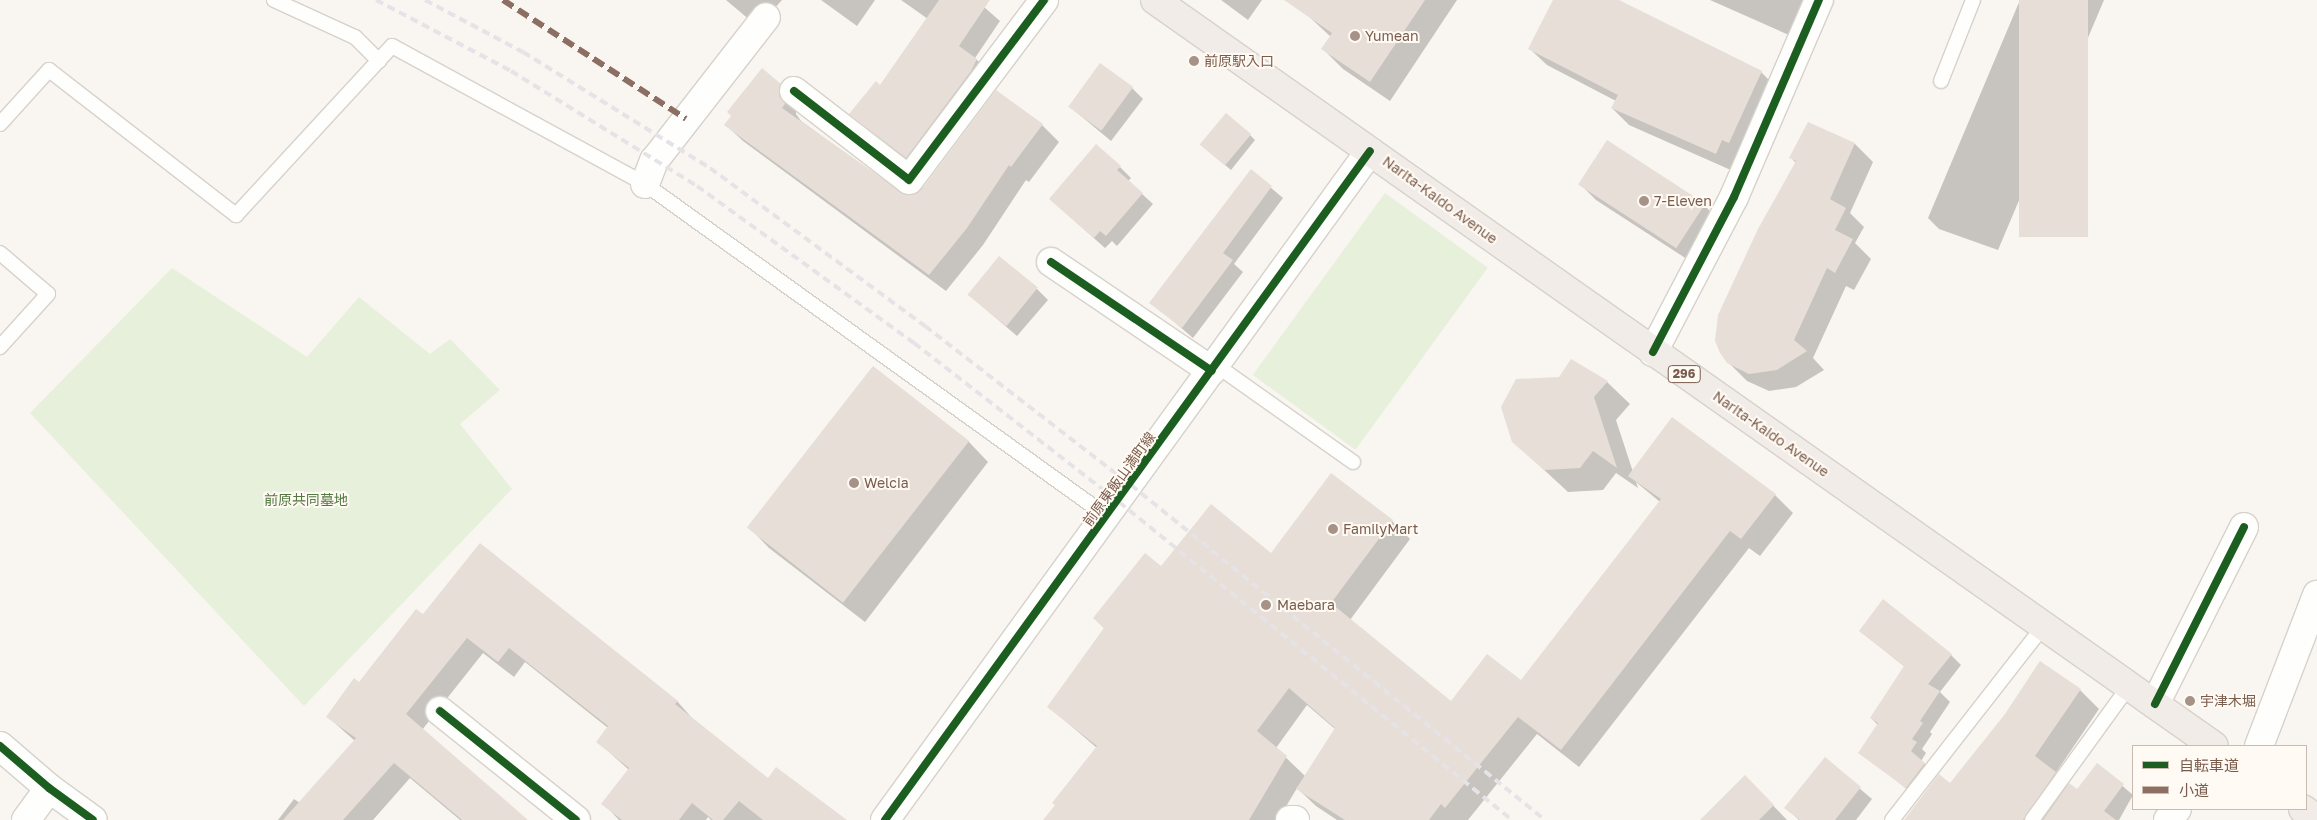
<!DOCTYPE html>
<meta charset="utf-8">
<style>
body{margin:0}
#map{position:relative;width:2317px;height:820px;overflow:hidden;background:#f9f5f0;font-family:"Golos Text","Noto Sans JP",sans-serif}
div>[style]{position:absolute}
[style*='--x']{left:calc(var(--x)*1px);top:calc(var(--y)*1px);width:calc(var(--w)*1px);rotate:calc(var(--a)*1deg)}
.green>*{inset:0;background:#e7f0db;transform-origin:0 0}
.shadow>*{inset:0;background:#0003}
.building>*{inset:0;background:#e6ded7;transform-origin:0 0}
.roads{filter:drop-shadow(1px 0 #d7d1cb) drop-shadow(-1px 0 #d7d1cb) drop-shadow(0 1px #d7d1cb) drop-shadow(0 -1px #d7d1cb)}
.service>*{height:14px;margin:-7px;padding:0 7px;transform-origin:7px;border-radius:7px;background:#fefefd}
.minor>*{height:28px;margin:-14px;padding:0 14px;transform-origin:14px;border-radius:14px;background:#fefefd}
.tertiary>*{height:28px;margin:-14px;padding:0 14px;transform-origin:14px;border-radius:14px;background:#fefefd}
.trunk>*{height:28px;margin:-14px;padding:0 14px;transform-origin:14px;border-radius:14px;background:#f2ece8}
.rail>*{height:4px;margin-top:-2px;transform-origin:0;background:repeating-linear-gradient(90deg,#e6e3e7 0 8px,transparent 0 13px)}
.quiet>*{height:6px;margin-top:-3px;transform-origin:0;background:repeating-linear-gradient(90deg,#8d6e63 0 12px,transparent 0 18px)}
.cycleway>*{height:8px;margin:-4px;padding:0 4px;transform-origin:4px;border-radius:4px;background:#1b5e20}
.dots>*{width:14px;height:14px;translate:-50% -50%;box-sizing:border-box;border:2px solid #fffaf3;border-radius:50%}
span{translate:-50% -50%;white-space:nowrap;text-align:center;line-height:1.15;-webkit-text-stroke:4px #fffaf3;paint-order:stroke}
.shield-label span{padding:1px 4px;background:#fffaf3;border:1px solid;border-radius:4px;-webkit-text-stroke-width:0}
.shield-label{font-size:12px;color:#7a5c4d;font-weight:700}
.poi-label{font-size:14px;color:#7a5c4d}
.left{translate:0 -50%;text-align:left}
.street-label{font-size:14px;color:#7a5c4d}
.park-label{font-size:14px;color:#537a41}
.legend{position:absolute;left:2132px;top:745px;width:175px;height:65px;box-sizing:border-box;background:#fffaf3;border:1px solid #cabbb1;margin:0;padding:6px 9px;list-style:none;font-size:15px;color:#7a5c4d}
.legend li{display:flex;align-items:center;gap:10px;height:25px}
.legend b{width:25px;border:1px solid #cabbb1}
</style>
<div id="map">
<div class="green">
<i style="left:1385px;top:193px;width:127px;height:225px;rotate:36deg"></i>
<i style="clip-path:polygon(172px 268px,307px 357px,359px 297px,430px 354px,450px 339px,500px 390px,460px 424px,512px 489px,304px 706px,30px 413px)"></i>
</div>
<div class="shadow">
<i style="clip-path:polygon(726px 0,782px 0,758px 27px)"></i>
<i style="clip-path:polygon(821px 0,875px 0,857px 26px)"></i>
<i style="clip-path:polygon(901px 0,976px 0,1000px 21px,975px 58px,991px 74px,921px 172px,851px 114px,880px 87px,928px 19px)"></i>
<i style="clip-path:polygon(1221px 0,1262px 0,1248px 20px)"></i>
<i style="clip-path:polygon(1312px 0,1457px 0,1390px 101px,1343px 69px,1323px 49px,1331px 37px,1304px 12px)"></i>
<i style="clip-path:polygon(1554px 0,1617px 0,1761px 72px,1778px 89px,1733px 171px,1629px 125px,1612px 108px,1616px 101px,1547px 65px,1530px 49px)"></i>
<i style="clip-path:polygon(1710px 0,1811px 0,1807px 43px)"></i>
<i style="clip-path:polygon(2020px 0,2104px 0,1998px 250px,1939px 229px,1928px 218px)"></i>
<i style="clip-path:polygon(780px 85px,797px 102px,796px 114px,801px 121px,906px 197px,1042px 125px,1059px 142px,1029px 182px,1026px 180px,983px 245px,946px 291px,743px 141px,726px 125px)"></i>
<i style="clip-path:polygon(1132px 88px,1143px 99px,1111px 141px,1069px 106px)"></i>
<i style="clip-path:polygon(1250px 135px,1255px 140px,1231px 170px,1207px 150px)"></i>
<i style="clip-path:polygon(1607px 142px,1704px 205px,1720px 221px,1693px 263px,1596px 200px,1580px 184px)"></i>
<i style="clip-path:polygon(1855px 144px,1873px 162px,1850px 213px,1864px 227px,1855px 243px,1871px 259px,1854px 290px,1846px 286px,1813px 358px,1824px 370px,1796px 387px,1769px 391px,1747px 381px,1728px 362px,1797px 164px,1791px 158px)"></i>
<i style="clip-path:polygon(1120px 167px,1131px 178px,1128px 181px,1153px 204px,1117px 246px,1112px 241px,1105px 248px,1050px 199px)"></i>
<i style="clip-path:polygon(1251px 171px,1283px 198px,1234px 264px,1243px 272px,1193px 338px,1151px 302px)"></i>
<i style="clip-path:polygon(1037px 289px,1048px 300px,1017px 336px,968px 294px)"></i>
<i style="clip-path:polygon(873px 368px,969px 442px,988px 462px,865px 622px,769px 548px,750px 528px)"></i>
<i style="clip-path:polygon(evenodd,1607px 382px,1630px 404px,1616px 420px,1633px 472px,1775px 495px,1793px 513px,1760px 556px,1749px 548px,1579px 767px,1537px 734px,1468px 820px,1337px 820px,1316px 806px,1297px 788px,1278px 820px,1045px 820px,1097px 748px,1049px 707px,1105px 629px,1094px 618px,1161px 568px,1271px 555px,1392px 521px,1410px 539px,1350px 620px,1451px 703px,1521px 682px,1660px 502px,1636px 482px,1638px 488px,1616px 473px,1603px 490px,1568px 492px,1513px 441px,1607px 382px,1307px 705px,1335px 729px,1305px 776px,1276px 748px,1307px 705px)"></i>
<i style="clip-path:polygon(423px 616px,677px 701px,692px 718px,768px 780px,842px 820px,711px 820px,708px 817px,706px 820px,619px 820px,603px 803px,629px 770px,598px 742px,608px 728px,525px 662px,514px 677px,483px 653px,422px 730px,526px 820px,460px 820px,410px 778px,373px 820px,278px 820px,294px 799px,300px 803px,355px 741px,328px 717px)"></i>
<i style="clip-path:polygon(1860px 631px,1951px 655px,1961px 665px,1940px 692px,1950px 702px,1930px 732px,1932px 734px,1922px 749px,1926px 753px,1921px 761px,1935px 774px,1917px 797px,1860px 752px,1878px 725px,1871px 718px,1905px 667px)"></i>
<i style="clip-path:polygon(2080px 690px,2099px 709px,2055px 774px,2077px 791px,2098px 765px,2133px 795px,2119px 820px,1905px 820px)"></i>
<i style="clip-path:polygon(1825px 759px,1872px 799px,1856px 820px,1799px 820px,1786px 808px)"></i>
<i style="clip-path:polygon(1764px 796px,1787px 820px,1701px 820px)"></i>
</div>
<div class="building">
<i style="clip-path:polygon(939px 0,990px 0,959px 46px,977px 59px,971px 71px,906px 158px,849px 114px,876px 81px,880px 85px)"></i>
<i style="clip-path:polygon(1284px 0,1425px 0,1370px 82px,1321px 49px,1332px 33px)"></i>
<i style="clip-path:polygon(1553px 0,1619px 0,1762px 71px,1729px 143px,1722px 140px,1716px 154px,1611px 108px,1618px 95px,1528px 49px)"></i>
<i style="left:2019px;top:0;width:69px;height:237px"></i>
<i style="left:1100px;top:63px;width:41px;height:54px;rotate:36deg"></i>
<i style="clip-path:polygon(762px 68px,781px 84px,779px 96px,785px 104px,782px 108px,906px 195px,922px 189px,996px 90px,1043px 124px,1011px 167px,1009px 165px,967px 228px,929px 275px,724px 125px,731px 116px,727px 112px)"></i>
<i style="left:1226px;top:113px;width:33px;height:41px;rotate:40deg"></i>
<i style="clip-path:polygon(1808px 122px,1855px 143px,1830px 199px,1846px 208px,1835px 230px,1853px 239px,1835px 273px,1827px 268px,1794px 340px,1807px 351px,1777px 370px,1749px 374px,1727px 363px,1720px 353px,1715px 341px,1718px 315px,1758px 229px,1796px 161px,1789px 158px)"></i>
<i style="left:1607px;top:140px;width:117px;height:53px;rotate:33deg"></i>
<i style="clip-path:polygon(1096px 144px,1121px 166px,1117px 170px,1143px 193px,1106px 236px,1100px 231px,1094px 238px,1049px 199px)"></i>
<i style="clip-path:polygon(1251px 169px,1272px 186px,1223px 253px,1233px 260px,1182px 328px,1149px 303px)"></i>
<i style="left:999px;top:256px;width:50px;height:50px;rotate:39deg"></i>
<i style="clip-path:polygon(1571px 359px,1608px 381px,1594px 397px,1617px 468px,1593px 451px,1580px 468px,1544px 470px,1512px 442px,1501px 407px,1516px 379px,1559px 377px)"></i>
<i style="left:873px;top:366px;width:122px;height:205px;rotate:38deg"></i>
<i style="clip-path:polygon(1672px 417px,1776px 494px,1741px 539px,1730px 531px,1561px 750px,1518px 717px,1445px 808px,1441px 804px,1429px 820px,1345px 820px,1296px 789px,1335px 728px,1289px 688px,1257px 731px,1287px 756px,1249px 820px,1043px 820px,1055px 805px,1052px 803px,1097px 746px,1047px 707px,1104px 628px,1093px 618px,1145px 553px,1161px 566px,1211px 504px,1271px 553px,1331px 473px,1393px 520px,1331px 603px,1451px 701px,1487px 654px,1521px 680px,1661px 499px,1628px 476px)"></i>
<i style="clip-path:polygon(480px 543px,678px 701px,675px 704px,768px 778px,776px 767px,847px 820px,763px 820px,739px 801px,723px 820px,713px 820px,692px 803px,679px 820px,622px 820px,601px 804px,629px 768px,596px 742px,608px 726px,509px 648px,498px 662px,467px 638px,406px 714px,528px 820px,462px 820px,394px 763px,343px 820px,283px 820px,356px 738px,326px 717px,354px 678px,359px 682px,416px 609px,423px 614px)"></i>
<i style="clip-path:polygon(1883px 599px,1952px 654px,1928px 684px,1940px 691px,1920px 721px,1923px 723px,1912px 739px,1917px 742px,1911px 751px,1925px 763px,1906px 788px,1858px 753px,1878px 723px,1870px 718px,1904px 666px,1859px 631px)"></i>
<i style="clip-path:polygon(2040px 661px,2081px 689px,2035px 756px,2056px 772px,2023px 820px,1904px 820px,1939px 774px,1950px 783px,2005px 714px)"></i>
<i style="clip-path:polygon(1825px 757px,1861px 787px,1835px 820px,1800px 820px,1784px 808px)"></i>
<i style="clip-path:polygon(2097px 763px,2124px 784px,2104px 811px,2116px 820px,2043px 820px,2069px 783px,2077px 789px)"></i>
<i style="clip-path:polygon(1745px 775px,1774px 805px,1759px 820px,1700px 820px)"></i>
</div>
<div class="roads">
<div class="service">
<i style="--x:274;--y:0;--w:89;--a:24.6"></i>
<i style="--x:355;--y:37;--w:34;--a:45"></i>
<i style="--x:1941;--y:81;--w:87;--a:-68.4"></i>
<i style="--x:0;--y:124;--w:73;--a:-47.8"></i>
<i style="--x:49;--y:70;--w:237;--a:37.8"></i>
<i style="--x:236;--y:215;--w:230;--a:-47.3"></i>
<i style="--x:392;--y:46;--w:288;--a:28.6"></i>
<i style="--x:645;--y:184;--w:570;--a:35.72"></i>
<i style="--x:0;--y:253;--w:63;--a:40.5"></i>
<i style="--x:48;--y:294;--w:72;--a:132.2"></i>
<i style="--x:1216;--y:365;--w:168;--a:35.3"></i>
<i style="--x:1892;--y:820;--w:244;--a:-52"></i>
<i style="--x:2032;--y:820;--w:165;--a:-54.1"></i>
</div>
<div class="minor">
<i style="--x:794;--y:91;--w:145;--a:37.7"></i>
<i style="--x:909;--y:180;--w:225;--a:-53.1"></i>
<i style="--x:645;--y:184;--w:25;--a:-69"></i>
<i style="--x:654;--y:161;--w:182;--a:-52.1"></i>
<i style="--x:1051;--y:262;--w:194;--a:34.1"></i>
<i style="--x:1653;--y:352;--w:175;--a:-62.4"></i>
<i style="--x:1734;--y:197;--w:215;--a:-66.7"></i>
<i style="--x:2155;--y:704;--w:198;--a:-63.3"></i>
<i style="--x:440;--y:711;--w:174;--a:38.7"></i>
<i style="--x:0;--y:746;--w:65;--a:40.6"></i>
<i style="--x:49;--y:788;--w:54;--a:36"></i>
<i style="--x:2259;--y:746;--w:162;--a:-69"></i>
<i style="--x:26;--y:820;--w:39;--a:-54"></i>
<i style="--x:1290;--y:820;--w:5;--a:0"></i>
<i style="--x:2168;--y:820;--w:14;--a:-51"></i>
</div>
<div class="tertiary">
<i style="--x:885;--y:820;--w:826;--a:-54.06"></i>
</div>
<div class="trunk">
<i style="--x:1155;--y:0;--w:1295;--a:35.16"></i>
<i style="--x:2303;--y:809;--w:17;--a:36"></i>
</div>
</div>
<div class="rail">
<i style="--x:376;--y:0;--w:153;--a:27.7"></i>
<i style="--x:511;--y:71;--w:219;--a:31.7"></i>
<i style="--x:697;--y:186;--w:268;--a:35.9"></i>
<i style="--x:914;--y:343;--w:259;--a:37.8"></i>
<i style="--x:1119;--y:502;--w:506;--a:38.98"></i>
<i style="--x:425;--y:0;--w:111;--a:28"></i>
<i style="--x:523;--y:52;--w:220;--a:31.8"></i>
<i style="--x:710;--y:168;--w:267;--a:36.3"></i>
<i style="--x:925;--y:326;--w:260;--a:37.7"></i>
<i style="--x:1131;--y:485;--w:533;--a:38.98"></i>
</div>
<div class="quiet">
<i style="--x:503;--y:0;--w:218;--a:33"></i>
</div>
<div class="cycleway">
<i style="--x:794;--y:91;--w:145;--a:37.7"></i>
<i style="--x:909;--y:180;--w:225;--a:-53.1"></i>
<i style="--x:1051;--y:262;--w:194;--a:34.1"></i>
<i style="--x:1653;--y:352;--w:175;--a:-62.4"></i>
<i style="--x:1734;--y:197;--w:215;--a:-66.7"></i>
<i style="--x:2155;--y:704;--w:198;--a:-63.3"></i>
<i style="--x:440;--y:711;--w:174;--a:38.7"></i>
<i style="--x:0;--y:746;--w:65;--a:40.6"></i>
<i style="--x:49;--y:788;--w:54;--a:36"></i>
<i style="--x:885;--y:820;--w:826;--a:-54.06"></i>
</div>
<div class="dots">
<i style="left:1355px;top:36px;background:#a69286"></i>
<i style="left:1194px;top:61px;background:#a69286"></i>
<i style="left:1644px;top:201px;background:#a69286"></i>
<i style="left:854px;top:483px;background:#a69286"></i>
<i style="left:1333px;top:529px;background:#a69286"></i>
<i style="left:1266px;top:605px;background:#a69286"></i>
<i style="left:2190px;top:701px;background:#a69286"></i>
</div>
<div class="shield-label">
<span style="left:1684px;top:374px">296</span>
</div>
<div class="poi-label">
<span class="left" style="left:1365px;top:36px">Yumean</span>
<span class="left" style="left:1204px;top:61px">前原駅入口</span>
<span class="left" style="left:1654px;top:201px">7-Eleven</span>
<span class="left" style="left:864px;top:483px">Welcia</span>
<span class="left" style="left:1343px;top:529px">FamilyMart</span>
<span class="left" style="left:1277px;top:605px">Maebara</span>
<span class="left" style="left:2200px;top:701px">宇津木堀</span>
</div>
<div class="street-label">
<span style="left:1440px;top:200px;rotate:36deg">Narita-Kaido Avenue</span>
<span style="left:1771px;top:434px;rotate:35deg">Narita-Kaido Avenue</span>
<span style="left:1119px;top:479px;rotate:-54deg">前原東飯山満町線</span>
</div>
<div class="park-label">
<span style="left:306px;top:500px">前原共同墓地</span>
</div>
<ul class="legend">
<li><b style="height:6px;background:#1b5e20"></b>自転車道</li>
<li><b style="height:6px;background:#8d6e63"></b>小道</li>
</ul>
</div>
